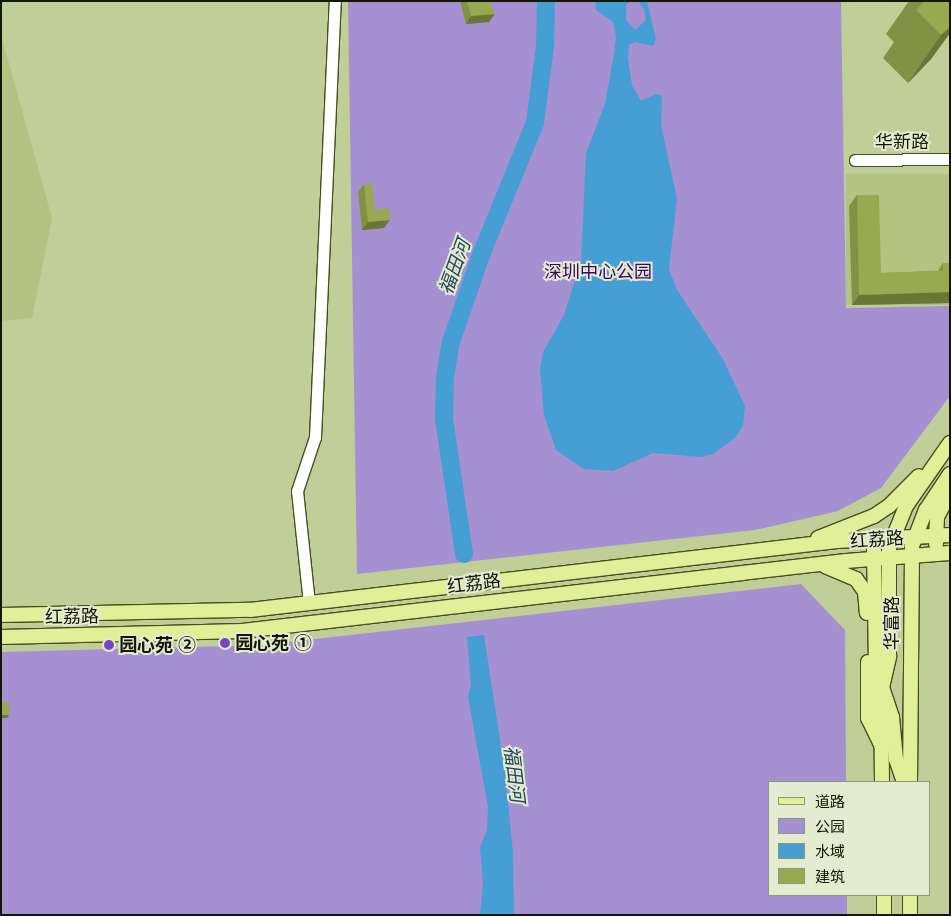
<!DOCTYPE html>
<meta charset="utf-8">
<style>
body{margin:0}
#map{position:relative;width:951px;height:916px;overflow:hidden;background:#c2ce97;font-family:"Work Sans","Noto Sans SC",sans-serif}
div>[style]{position:absolute}
[style*='--x']{left:calc(var(--x)*1px);top:calc(var(--y)*1px);width:calc(var(--w)*1px);rotate:calc(var(--a)*1deg)}
.built>*{inset:0;background:#b4c284;transform-origin:0 0}
.green>*{inset:0;background:#a590d1}
.water>*{inset:0;background:#469fd4}
.river>*{height:18px;margin:-9px;padding:0 9px;transform-origin:9px;border-radius:9px;background:#469fd4}
.roads{filter:drop-shadow(1px 0 #464f1c) drop-shadow(-1px 0 #464f1c) drop-shadow(0 1px #464f1c) drop-shadow(0 -1px #464f1c)}
.minor>*{height:11px;margin:-5.5px;padding:0 5.5px;transform-origin:5.5px;border-radius:5.5px;background:#fff}
.major>*{height:14px;margin:-7px;padding:0 7px;transform-origin:7px;border-radius:7px;background:#e0ef98}
.wall>*{inset:0;background:#839145}
.shaded-wall>*{inset:0;background:#6a7638}
.building>*{inset:0;background:#98a950;transform-origin:0 0}
.dots>*{width:14px;height:14px;translate:-50% -50%;box-sizing:border-box;border:2px solid #e4ebd0;border-radius:50%}
span{translate:-50% -50%;white-space:nowrap;text-align:center;line-height:1.15;-webkit-text-stroke:4px #e4ebd0;paint-order:stroke}
.street-label{font-size:18px;color:#121603}
.park-label{font-size:18px;color:#360566}
.poi-label{font-size:18px;color:#121603;font-weight:700}
.left{translate:0 -50%;text-align:left}
.water-label{font-size:19px;color:#21465d;font-style:italic}
.frame{position:absolute;inset:0;border:2px solid #121603;pointer-events:none}
.legend{position:absolute;left:768px;top:781px;width:162px;height:115px;box-sizing:border-box;background:#e4ebd0;border:1px solid #90967e;margin:0;padding:6px 9px;list-style:none;font-size:15px;color:#121603}
.legend li{display:flex;align-items:center;gap:10px;height:25px}
.legend b{width:25px;border:1px solid #90967e}
</style>
<div id="map">
<div class="built">
<i style="clip-path:polygon(1px 35px,52px 218px,32px 318px,1px 321px)"></i>
<i style="left:950px;top:174px;width:131px;height:104px;rotate:90deg"></i>
</div>
<div class="green">
<i style="clip-path:polygon(348px 1px,841px 1px,846px 308px,950px 306px,950px 396px,881px 488px,838px 511px,755px 530px,357px 574px)"></i>
<i style="clip-path:polygon(801px 584px,845px 630px,846px 782px,770px 782px,770px 895px,847px 895px,847px 915px,1px 915px,1px 652px,262px 645px)"></i>
</div>
<div class="water">
<i style="clip-path:polygon(595px 1px,631px 1px,626px 5px,626px 20px,635px 30px,646px 20px,644px 9px,638px 1px,647px 1px,656px 39px,653px 46px,636px 42px,629px 45px,628px 58px,632px 85px,641px 101px,656px 94px,662px 96px,661px 125px,677px 199px,669px 269px,677px 290px,723px 359px,745px 406px,743px 426px,735px 438px,713px 454px,701px 457px,653px 453px,613px 471px,584px 469px,556px 450px,544px 415px,540px 370px,543px 352px,564px 315px,581px 262px,586px 153px,605px 104px,614px 54px,616px 37px,613px 22px,596px 10px)"></i>
<i style="clip-path:polygon(484px 635px,505px 772px,513px 853px,514px 915px,480px 915px,483px 884px,480px 847px,487px 830px,488px 807px,468px 697px,471px 685px,467px 637px)"></i>
</div>
<div class="river">
<i style="--x:464;--y:554;--w:136;--a:-98.4"></i>
<i style="--x:444;--y:419;--w:41;--a:-88.6"></i>
<i style="--x:445;--y:378;--w:36;--a:-81"></i>
<i style="--x:451;--y:342;--w:92;--a:-71"></i>
<i style="--x:481;--y:255;--w:143;--a:-67.8"></i>
<i style="--x:535;--y:123;--w:78;--a:-82.6"></i>
<i style="--x:545;--y:46;--w:45;--a:-88.7"></i>
</div>
<div class="roads">
<div class="minor">
<i style="--x:855;--y:160;--w:95;--a:-0.6"></i>
<i style="--x:309;--y:603;--w:113;--a:-96.1"></i>
<i style="--x:297;--y:491;--w:57;--a:-71.6"></i>
<i style="--x:315;--y:437;--w:436;--a:-87.4"></i>
</div>
<div class="major">
<i style="--x:818;--y:538;--w:60;--a:-21.4"></i>
<i style="--x:874;--y:516;--w:18;--a:-34"></i>
<i style="--x:889;--y:506;--w:42;--a:-45"></i>
<i style="--x:936;--y:544;--w:27;--a:-88"></i>
<i style="--x:937;--y:517;--w:27;--a:-62"></i>
<i style="--x:874;--y:550;--w:119;--a:89"></i>
<i style="--x:876;--y:669;--w:51;--a:71.6"></i>
<i style="--x:892;--y:717;--w:42;--a:84.6"></i>
<i style="--x:896;--y:759;--w:24;--a:71"></i>
<i style="--x:825;--y:566;--w:34;--a:23"></i>
<i style="--x:856;--y:579;--w:16;--a:55"></i>
<i style="--x:865;--y:592;--w:21;--a:85"></i>
<i style="--x:1;--y:615;--w:249;--a:-1.2"></i>
<i style="--x:250;--y:610;--w:591;--a:-6.7"></i>
<i style="--x:837;--y:541;--w:113;--a:-3"></i>
<i style="--x:1;--y:637;--w:241;--a:-1.4"></i>
<i style="--x:242;--y:631;--w:608;--a:-6.61"></i>
<i style="--x:846;--y:561;--w:104;--a:-4.4"></i>
<i style="--x:868;--y:662;--w:56;--a:90"></i>
<i style="--x:868;--y:718;--w:30;--a:64"></i>
<i style="--x:882;--y:782;--w:90;--a:-90.6"></i>
<i style="--x:881;--y:692;--w:37;--a:-77"></i>
<i style="--x:889;--y:656;--w:108;--a:-90"></i>
<i style="--x:889;--y:548;--w:45;--a:-68"></i>
<i style="--x:906;--y:506;--w:77;--a:-55.1"></i>
<i style="--x:910;--y:782;--w:236;--a:-89.5"></i>
<i style="--x:912;--y:546;--w:39;--a:-69"></i>
<i style="--x:926;--y:510;--w:43;--a:-56.3"></i>
<i style="--x:884;--y:895;--w:20;--a:90"></i>
<i style="--x:910;--y:915;--w:20;--a:-90"></i>
</div>
</div>
<div class="wall">
<i style="clip-path:polygon(460px 1px,490px 1px,489px 22px,466px 24px)"></i>
<i style="clip-path:polygon(909px 1px,950px 1px,950px 33px,931px 59px,908px 83px,883px 58px,894px 42px,886px 34px)"></i>
<i style="clip-path:polygon(364px 184px,375px 210px,384px 228px,362px 230px,358px 192px)"></i>
<i style="clip-path:polygon(857px 195px,881px 273px,938px 271px,943px 263px,950px 263px,950px 303px,852px 305px,849px 206px)"></i>
</div>
<div class="shaded-wall">
<i style="clip-path:polygon(495px 14px,489px 22px,466px 24px,471px 16px)"></i>
<i style="clip-path:polygon(950px 27px,950px 33px,931px 59px,908px 83px,941px 35px)"></i>
<i style="clip-path:polygon(390px 220px,384px 228px,362px 230px,368px 222px)"></i>
<i style="clip-path:polygon(950px 292px,950px 303px,852px 305px,859px 295px)"></i>
<i style="clip-path:polygon(1px 715px,9px 715px,7px 718px,1px 718px)"></i>
</div>
<div class="building">
<i style="clip-path:polygon(467px 1px,490px 1px,495px 14px,471px 16px)"></i>
<i style="clip-path:polygon(925px 1px,950px 1px,950px 27px,941px 35px,916px 10px)"></i>
<i style="clip-path:polygon(364px 184px,372px 184px,375px 210px,389px 208px,390px 220px,368px 222px)"></i>
<i style="clip-path:polygon(857px 195px,879px 195px,881px 273px,943px 271px,943px 263px,950px 263px,950px 292px,859px 295px)"></i>
<i style="left:1px;top:702px;width:8px;height:13px"></i>
</div>
<div class="dots">
<i style="left:225px;top:643px;background:#7746be"></i>
<i style="left:109px;top:645px;background:#7746be"></i>
</div>
<div class="street-label">
<span style="left:902px;top:142px">华新路</span>
<span style="left:877px;top:540px;rotate:-4deg">红荔路</span>
<span style="left:474px;top:584px;rotate:-7deg">红荔路</span>
<span style="left:72px;top:617px;rotate:-1deg">红荔路</span>
<span style="left:892px;top:623px;rotate:-90deg">华富路</span>
</div>
<div class="park-label">
<span style="left:598px;top:272px">深圳中心公园</span>
</div>
<div class="poi-label">
<span class="left" style="left:235px;top:643px">园心苑 ①</span>
<span class="left" style="left:119px;top:645px">园心苑 ②</span>
</div>
<div class="water-label">
<span style="left:455px;top:267px;rotate:-70deg">福田河</span>
<span style="left:514px;top:774px;rotate:83deg">福田河</span>
</div>
<div class="frame"></div>
<ul class="legend">
<li><b style="height:6px;background:#e0ef98"></b>道路</li>
<li><b style="height:14px;background:#a590d1"></b>公园</li>
<li><b style="height:14px;background:#469fd4"></b>水域</li>
<li><b style="height:14px;background:#98a950"></b>建筑</li>
</ul>
</div>
